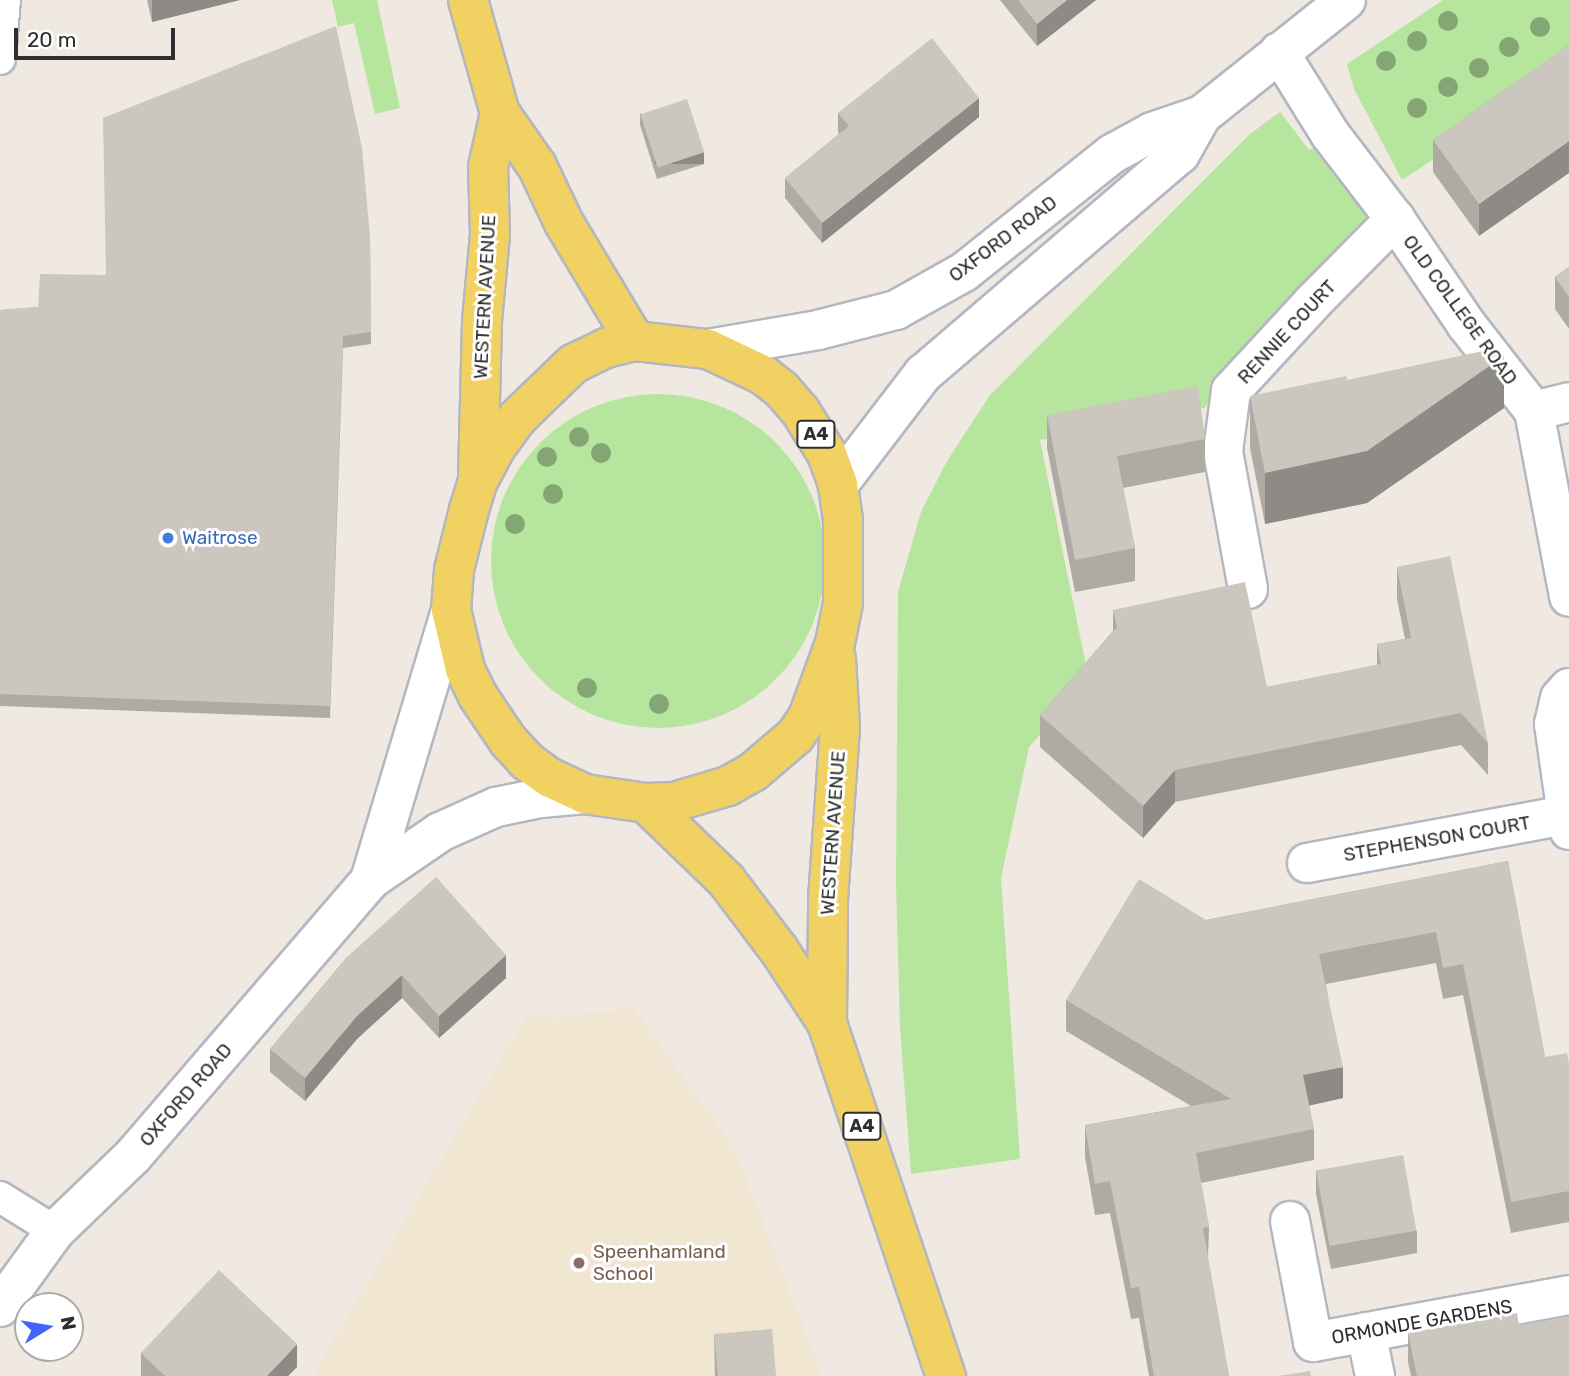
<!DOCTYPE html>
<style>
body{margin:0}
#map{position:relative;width:1569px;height:1376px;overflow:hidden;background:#efe9e1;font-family:Rubik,sans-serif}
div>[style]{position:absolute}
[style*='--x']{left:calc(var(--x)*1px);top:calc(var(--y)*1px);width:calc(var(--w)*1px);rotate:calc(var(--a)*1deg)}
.education>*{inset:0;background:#f0e6d1}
.green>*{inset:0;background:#b6e59e}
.round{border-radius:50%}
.roads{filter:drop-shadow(2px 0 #b4b7c1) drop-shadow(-2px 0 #b4b7c1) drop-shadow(0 2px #b4b7c1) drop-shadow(0 -2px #b4b7c1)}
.service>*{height:30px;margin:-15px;padding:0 15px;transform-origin:15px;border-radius:15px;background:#fff}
.minor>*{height:38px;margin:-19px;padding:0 19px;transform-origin:19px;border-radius:19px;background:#fff}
.tertiary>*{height:38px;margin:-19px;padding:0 19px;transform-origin:19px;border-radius:19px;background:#fff}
.secondary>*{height:38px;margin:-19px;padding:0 19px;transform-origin:19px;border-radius:19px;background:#fff}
.primary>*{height:38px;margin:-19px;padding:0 19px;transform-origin:19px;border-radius:19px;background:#f2d163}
.trees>*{width:20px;height:20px;margin:-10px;border-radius:50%;background:#84a574}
.wall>*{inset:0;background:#afaba4}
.shaded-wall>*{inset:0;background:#8e8b86;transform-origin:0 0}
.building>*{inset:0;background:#cbc7bf;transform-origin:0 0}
.dots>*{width:19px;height:19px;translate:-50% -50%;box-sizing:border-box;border:4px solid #fff;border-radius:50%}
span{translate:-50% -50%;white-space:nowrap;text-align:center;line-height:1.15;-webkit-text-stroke:6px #fff;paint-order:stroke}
.shield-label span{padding:2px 5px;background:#fff;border:2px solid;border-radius:5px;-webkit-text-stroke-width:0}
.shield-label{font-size:18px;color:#2e2e2e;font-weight:700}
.street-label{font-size:19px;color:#2e2e2e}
.shop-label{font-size:19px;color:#366cbe}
.left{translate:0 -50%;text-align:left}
.education-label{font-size:19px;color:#785e54}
.north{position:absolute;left:14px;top:1292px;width:70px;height:70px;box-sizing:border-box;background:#fff;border:2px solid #ababab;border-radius:50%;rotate:79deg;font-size:19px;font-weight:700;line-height:28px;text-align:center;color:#2e2e2e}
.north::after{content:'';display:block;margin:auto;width:24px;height:32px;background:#4264fb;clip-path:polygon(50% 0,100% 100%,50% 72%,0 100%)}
.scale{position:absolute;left:14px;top:28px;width:161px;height:32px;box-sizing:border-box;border:4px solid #2e2e2e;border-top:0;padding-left:9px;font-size:21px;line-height:24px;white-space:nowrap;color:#2e2e2e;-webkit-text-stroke:5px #fff;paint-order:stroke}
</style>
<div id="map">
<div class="education">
<i style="clip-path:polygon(633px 1007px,735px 1149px,822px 1376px,312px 1376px,526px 1017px,560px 1018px)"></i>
</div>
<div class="green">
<i style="clip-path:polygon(332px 0,377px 0,400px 108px,375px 114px,354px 23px,338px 27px)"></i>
<i style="clip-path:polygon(1443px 0,1569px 0,1569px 70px,1402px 180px,1354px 89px,1347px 64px)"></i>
<i style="clip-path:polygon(1280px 112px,1309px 150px,1327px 141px,1383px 216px,1204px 408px,1040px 440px,1089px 680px,1029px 747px,1001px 878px,1020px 1159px,911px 1174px,900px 1028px,896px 884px,898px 592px,921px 512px,947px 461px,990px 395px,1250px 134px)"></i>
<i class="round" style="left:491px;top:394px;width:334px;height:334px"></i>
</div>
<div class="roads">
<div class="service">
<i style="--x:0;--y:59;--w:59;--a:-85.2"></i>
<i style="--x:0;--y:1197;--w:65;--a:31.7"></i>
</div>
<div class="minor">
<i style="--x:1279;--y:52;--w:97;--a:58.1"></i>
<i style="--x:1330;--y:134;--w:107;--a:52.6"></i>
<i style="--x:1395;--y:219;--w:127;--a:55.9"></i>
<i style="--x:1466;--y:324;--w:110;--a:52"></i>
<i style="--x:1534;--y:411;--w:189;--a:79.3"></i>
<i style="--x:1534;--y:411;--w:36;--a:-14"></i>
<i style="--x:1248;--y:589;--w:140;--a:-100.3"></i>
<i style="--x:1223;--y:451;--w:61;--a:-82.4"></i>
<i style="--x:1231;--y:391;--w:121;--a:-47.3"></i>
<i style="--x:1313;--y:302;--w:117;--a:-45.3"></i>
<i style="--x:1569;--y:688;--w:13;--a:132"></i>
<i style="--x:1560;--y:698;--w:27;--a:103"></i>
<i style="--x:1554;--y:724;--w:107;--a:81.9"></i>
<i style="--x:1307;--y:863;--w:264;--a:-10.5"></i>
<i style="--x:1290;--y:1221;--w:123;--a:79.2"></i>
<i style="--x:1313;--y:1342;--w:260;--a:-10.4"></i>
<i style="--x:1366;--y:1332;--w:45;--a:78.4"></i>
</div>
<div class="tertiary">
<i style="--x:370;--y:880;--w:282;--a:-73.3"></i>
<i style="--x:0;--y:1307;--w:94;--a:-54.1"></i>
<i style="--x:55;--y:1231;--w:108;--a:-43.9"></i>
<i style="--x:133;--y:1156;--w:364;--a:-49.3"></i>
<i style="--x:370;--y:880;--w:85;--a:-34.4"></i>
<i style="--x:440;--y:832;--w:61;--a:-24.1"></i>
<i style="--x:496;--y:807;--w:46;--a:-11.3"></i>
<i style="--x:541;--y:798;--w:44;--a:-5.2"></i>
</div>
<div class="secondary">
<i style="--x:708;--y:349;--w:112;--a:-9.8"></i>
<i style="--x:818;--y:330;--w:81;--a:-14.4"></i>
<i style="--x:896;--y:310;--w:78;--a:-29.2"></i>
<i style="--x:964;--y:272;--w:189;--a:-38.6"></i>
<i style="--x:1112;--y:154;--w:46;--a:-28.8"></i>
<i style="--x:1152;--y:132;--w:53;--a:-18.8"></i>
<i style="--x:1202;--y:115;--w:184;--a:-38.6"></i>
<i style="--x:838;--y:485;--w:140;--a:-52.6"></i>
<i style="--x:923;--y:374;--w:338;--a:-40.6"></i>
<i style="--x:1180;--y:154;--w:45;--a:-60.6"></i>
</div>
<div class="primary">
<i style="--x:468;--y:0;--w:117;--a:74.2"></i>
<i style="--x:500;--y:113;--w:65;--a:55.1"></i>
<i style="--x:537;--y:166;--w:63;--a:64.7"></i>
<i style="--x:564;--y:223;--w:138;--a:59"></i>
<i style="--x:635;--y:341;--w:73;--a:6.3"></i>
<i style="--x:708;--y:349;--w:61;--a:25.3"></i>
<i style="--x:763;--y:375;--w:24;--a:38"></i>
<i style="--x:782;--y:390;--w:29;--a:49"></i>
<i style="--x:801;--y:412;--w:49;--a:58.2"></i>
<i style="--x:827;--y:454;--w:33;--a:70"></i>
<i style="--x:838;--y:485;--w:34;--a:82"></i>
<i style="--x:843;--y:519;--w:84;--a:90"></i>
<i style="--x:843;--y:603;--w:41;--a:101.3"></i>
<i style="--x:835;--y:643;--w:79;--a:110"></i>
<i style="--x:808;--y:717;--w:23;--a:124"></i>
<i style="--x:795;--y:736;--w:55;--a:139.4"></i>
<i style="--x:753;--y:772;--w:29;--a:151"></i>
<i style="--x:728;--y:786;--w:56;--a:163.5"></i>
<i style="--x:674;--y:802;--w:28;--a:178"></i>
<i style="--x:646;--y:803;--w:62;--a:-171.6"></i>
<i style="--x:585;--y:794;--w:38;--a:-155"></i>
<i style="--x:550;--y:778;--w:29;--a:-144"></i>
<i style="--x:527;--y:761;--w:26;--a:-133"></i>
<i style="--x:509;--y:742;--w:55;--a:-124"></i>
<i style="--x:478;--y:696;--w:30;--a:-116"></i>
<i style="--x:465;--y:669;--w:61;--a:-103.3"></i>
<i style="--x:451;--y:610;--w:40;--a:-85.7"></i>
<i style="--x:454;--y:570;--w:62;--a:-76"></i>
<i style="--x:469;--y:510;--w:30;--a:-73"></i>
<i style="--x:478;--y:481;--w:38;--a:-62"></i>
<i style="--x:496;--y:447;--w:34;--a:-54"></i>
<i style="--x:516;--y:419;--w:79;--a:-44"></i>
<i style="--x:573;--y:364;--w:37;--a:-26"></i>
<i style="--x:606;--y:348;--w:30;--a:-14"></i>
<i style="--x:478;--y:476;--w:155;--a:-88.5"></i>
<i style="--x:482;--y:321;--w:87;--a:-84.7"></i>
<i style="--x:490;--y:234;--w:67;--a:-91.7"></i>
<i style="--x:488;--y:167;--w:55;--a:-77.5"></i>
<i style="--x:646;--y:803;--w:111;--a:43.9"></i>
<i style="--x:726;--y:880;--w:88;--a:52.9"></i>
<i style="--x:779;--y:950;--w:87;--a:56.7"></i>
<i style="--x:827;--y:1023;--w:373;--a:71.4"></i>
<i style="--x:827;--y:1023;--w:124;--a:-89.5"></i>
<i style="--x:828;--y:899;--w:172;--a:-86"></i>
<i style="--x:840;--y:727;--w:68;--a:-93.4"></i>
</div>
</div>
<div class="trees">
<i style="left:1448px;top:21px"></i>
<i style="left:1540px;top:27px"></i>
<i style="left:1417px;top:41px"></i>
<i style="left:1509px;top:47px"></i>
<i style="left:1386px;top:61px"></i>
<i style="left:1479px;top:68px"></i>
<i style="left:1448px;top:87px"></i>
<i style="left:1417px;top:108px"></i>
<i style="left:579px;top:437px"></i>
<i style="left:601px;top:453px"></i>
<i style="left:547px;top:457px"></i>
<i style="left:553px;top:494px"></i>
<i style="left:515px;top:524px"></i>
<i style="left:587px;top:688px"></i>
<i style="left:659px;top:704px"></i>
</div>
<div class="wall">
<i style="clip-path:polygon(147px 0,240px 0,152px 22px)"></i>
<i style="clip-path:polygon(1000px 0,1096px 0,1037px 46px)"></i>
<i style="clip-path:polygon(1569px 45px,1479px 236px,1433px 172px,1433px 140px)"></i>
<i style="clip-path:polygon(640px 113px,704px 164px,657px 179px,640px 125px)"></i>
<i style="clip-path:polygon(838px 113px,979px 117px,822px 243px,785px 198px,785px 178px,839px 134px,838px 132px)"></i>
<i style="clip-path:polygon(370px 237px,371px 344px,343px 348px,330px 718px,0 706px,0 310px,38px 307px,106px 275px)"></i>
<i style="clip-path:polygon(1569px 267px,1569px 329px,1555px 309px,1555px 277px)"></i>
<i style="clip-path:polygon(1250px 396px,1504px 408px,1367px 503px,1265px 524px,1250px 448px)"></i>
<i style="clip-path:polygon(1047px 415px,1205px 439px,1205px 472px,1123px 488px,1135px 548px,1135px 581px,1075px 592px,1047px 448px)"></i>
<i style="clip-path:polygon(1397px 567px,1488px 743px,1488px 775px,1461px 745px,1175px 802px,1143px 838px,1040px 747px,1040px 715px,1113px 631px,1113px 610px,1267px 687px,1377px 665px,1377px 644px,1405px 639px,1397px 599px)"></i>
<i style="clip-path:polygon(1508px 861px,1545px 1057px,1569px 1065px,1569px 1222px,1511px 1233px,1463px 995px,1443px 999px,1436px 963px,1326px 984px,1343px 1098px,1309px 1105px,1314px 1129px,1314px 1160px,1201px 1183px,1209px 1227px,1208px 1259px,1229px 1376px,1149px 1376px,1139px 1318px,1131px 1319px,1110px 1213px,1095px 1215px,1085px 1157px,1085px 1125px,1191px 1106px,1066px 1031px,1066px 1000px,1206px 920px)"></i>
<i style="clip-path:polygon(347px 957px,506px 978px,439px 1038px,402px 998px,357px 1039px,305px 1101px,270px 1072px,270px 1049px)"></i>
<i style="clip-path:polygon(1316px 1171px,1417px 1231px,1417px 1253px,1331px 1269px,1316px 1194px)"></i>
<i style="clip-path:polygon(1519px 1325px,1569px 1376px,1411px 1376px,1408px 1362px,1408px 1333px)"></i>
<i style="clip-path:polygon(714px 1334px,776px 1376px,715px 1376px)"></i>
<i style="clip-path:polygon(141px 1353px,297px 1367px,288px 1376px,141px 1376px)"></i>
</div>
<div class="shaded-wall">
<i style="clip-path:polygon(152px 0,240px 0,152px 22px)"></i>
<i style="clip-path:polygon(1067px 0,1096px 0,1037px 46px,1037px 24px)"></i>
<i style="clip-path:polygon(979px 98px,979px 117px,822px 243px,822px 223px)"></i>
<i style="clip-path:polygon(1569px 141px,1569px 173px,1479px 236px,1479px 204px)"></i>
<i style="left:704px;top:152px;width:12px;height:49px;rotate:90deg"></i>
<i style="clip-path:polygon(1504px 356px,1504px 408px,1367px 503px,1265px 524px,1265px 473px)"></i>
<i style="clip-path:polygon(1175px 770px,1175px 802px,1143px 838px,1143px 806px)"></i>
<i style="clip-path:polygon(506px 955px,506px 978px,439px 1038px,439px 1016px)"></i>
<i style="clip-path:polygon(402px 975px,402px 998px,357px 1039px,305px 1101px,305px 1078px,357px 1016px)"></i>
<i style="clip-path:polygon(1343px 1067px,1343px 1098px,1303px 1107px,1303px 1075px)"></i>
<i style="clip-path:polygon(297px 1344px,297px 1367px,288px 1376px,267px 1376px)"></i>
</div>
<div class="building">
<i style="clip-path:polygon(1018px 0,1067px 0,1037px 24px)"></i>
<i style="clip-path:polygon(336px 26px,362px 148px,370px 237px,371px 332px,343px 336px,330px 706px,0 694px,0 310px,38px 307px,40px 274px,106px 275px,103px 118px)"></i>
<i style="clip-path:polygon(932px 38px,979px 98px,822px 223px,785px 178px,849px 126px,838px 113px)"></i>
<i style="clip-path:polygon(1569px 45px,1569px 141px,1479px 204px,1433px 140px)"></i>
<i style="left:687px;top:99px;width:56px;height:49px;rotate:72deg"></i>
<i style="clip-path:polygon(1569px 267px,1569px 297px,1555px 277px)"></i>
<i style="clip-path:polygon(1497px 348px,1504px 356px,1367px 451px,1265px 473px,1250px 396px,1346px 376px,1347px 380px)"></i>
<i style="clip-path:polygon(1198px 386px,1205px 439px,1117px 456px,1135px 548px,1075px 560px,1047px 415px)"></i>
<i style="clip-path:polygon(1450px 556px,1488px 743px,1461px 713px,1175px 770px,1143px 806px,1040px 715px,1117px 627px,1113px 610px,1245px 582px,1267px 687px,1381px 664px,1377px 644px,1411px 638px,1397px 567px)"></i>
<i style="clip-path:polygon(1508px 861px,1545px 1057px,1567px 1053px,1569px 1065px,1569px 1191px,1511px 1202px,1463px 964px,1443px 968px,1436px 932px,1319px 954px,1343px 1067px,1303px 1075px,1314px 1129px,1196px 1153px,1209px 1227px,1203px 1228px,1229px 1376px,1154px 1376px,1139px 1287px,1131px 1288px,1110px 1181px,1095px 1184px,1085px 1125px,1231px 1099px,1066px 1000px,1139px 879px,1206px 920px)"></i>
<i style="clip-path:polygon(436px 877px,506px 955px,439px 1016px,402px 975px,357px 1016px,305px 1078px,270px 1049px,347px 957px)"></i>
<i style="left:1403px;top:1155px;width:77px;height:88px;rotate:80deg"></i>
<i style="clip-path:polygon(219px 1270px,297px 1344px,267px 1376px,165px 1376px,141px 1353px)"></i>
<i style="clip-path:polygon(1517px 1313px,1519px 1325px,1569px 1317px,1569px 1376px,1417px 1376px,1408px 1333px)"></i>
<i style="left:772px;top:1329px;width:47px;height:58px;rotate:85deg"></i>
<i style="clip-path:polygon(1310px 1371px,1311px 1376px,1279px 1376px)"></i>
</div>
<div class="dots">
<i style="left:168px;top:538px;background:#3f7fe0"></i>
<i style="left:579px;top:1263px;background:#8d6e63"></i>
</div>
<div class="shield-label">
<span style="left:816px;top:434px">A4</span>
<span style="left:862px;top:1126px">A4</span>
</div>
<div class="street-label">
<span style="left:1003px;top:239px;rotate:-37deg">OXFORD ROAD</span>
<span style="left:485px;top:297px;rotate:-87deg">WESTERN AVENUE</span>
<span style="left:1460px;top:310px;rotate:54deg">OLD COLLEGE ROAD</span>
<span style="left:1287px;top:332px;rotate:-47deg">RENNIE COURT</span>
<span style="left:833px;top:833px;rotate:-86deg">WESTERN AVENUE</span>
<span style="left:1437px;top:839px;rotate:-10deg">STEPHENSON COURT</span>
<span style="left:186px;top:1095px;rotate:-49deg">OXFORD ROAD</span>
<span style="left:1422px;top:1322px;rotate:-10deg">ORMONDE GARDENS</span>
</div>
<div class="shop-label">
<span class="left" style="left:182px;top:538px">Waitrose</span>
</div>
<div class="education-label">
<span class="left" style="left:593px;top:1263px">Speenhamland<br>School</span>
</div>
<div class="north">N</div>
<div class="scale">20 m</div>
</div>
